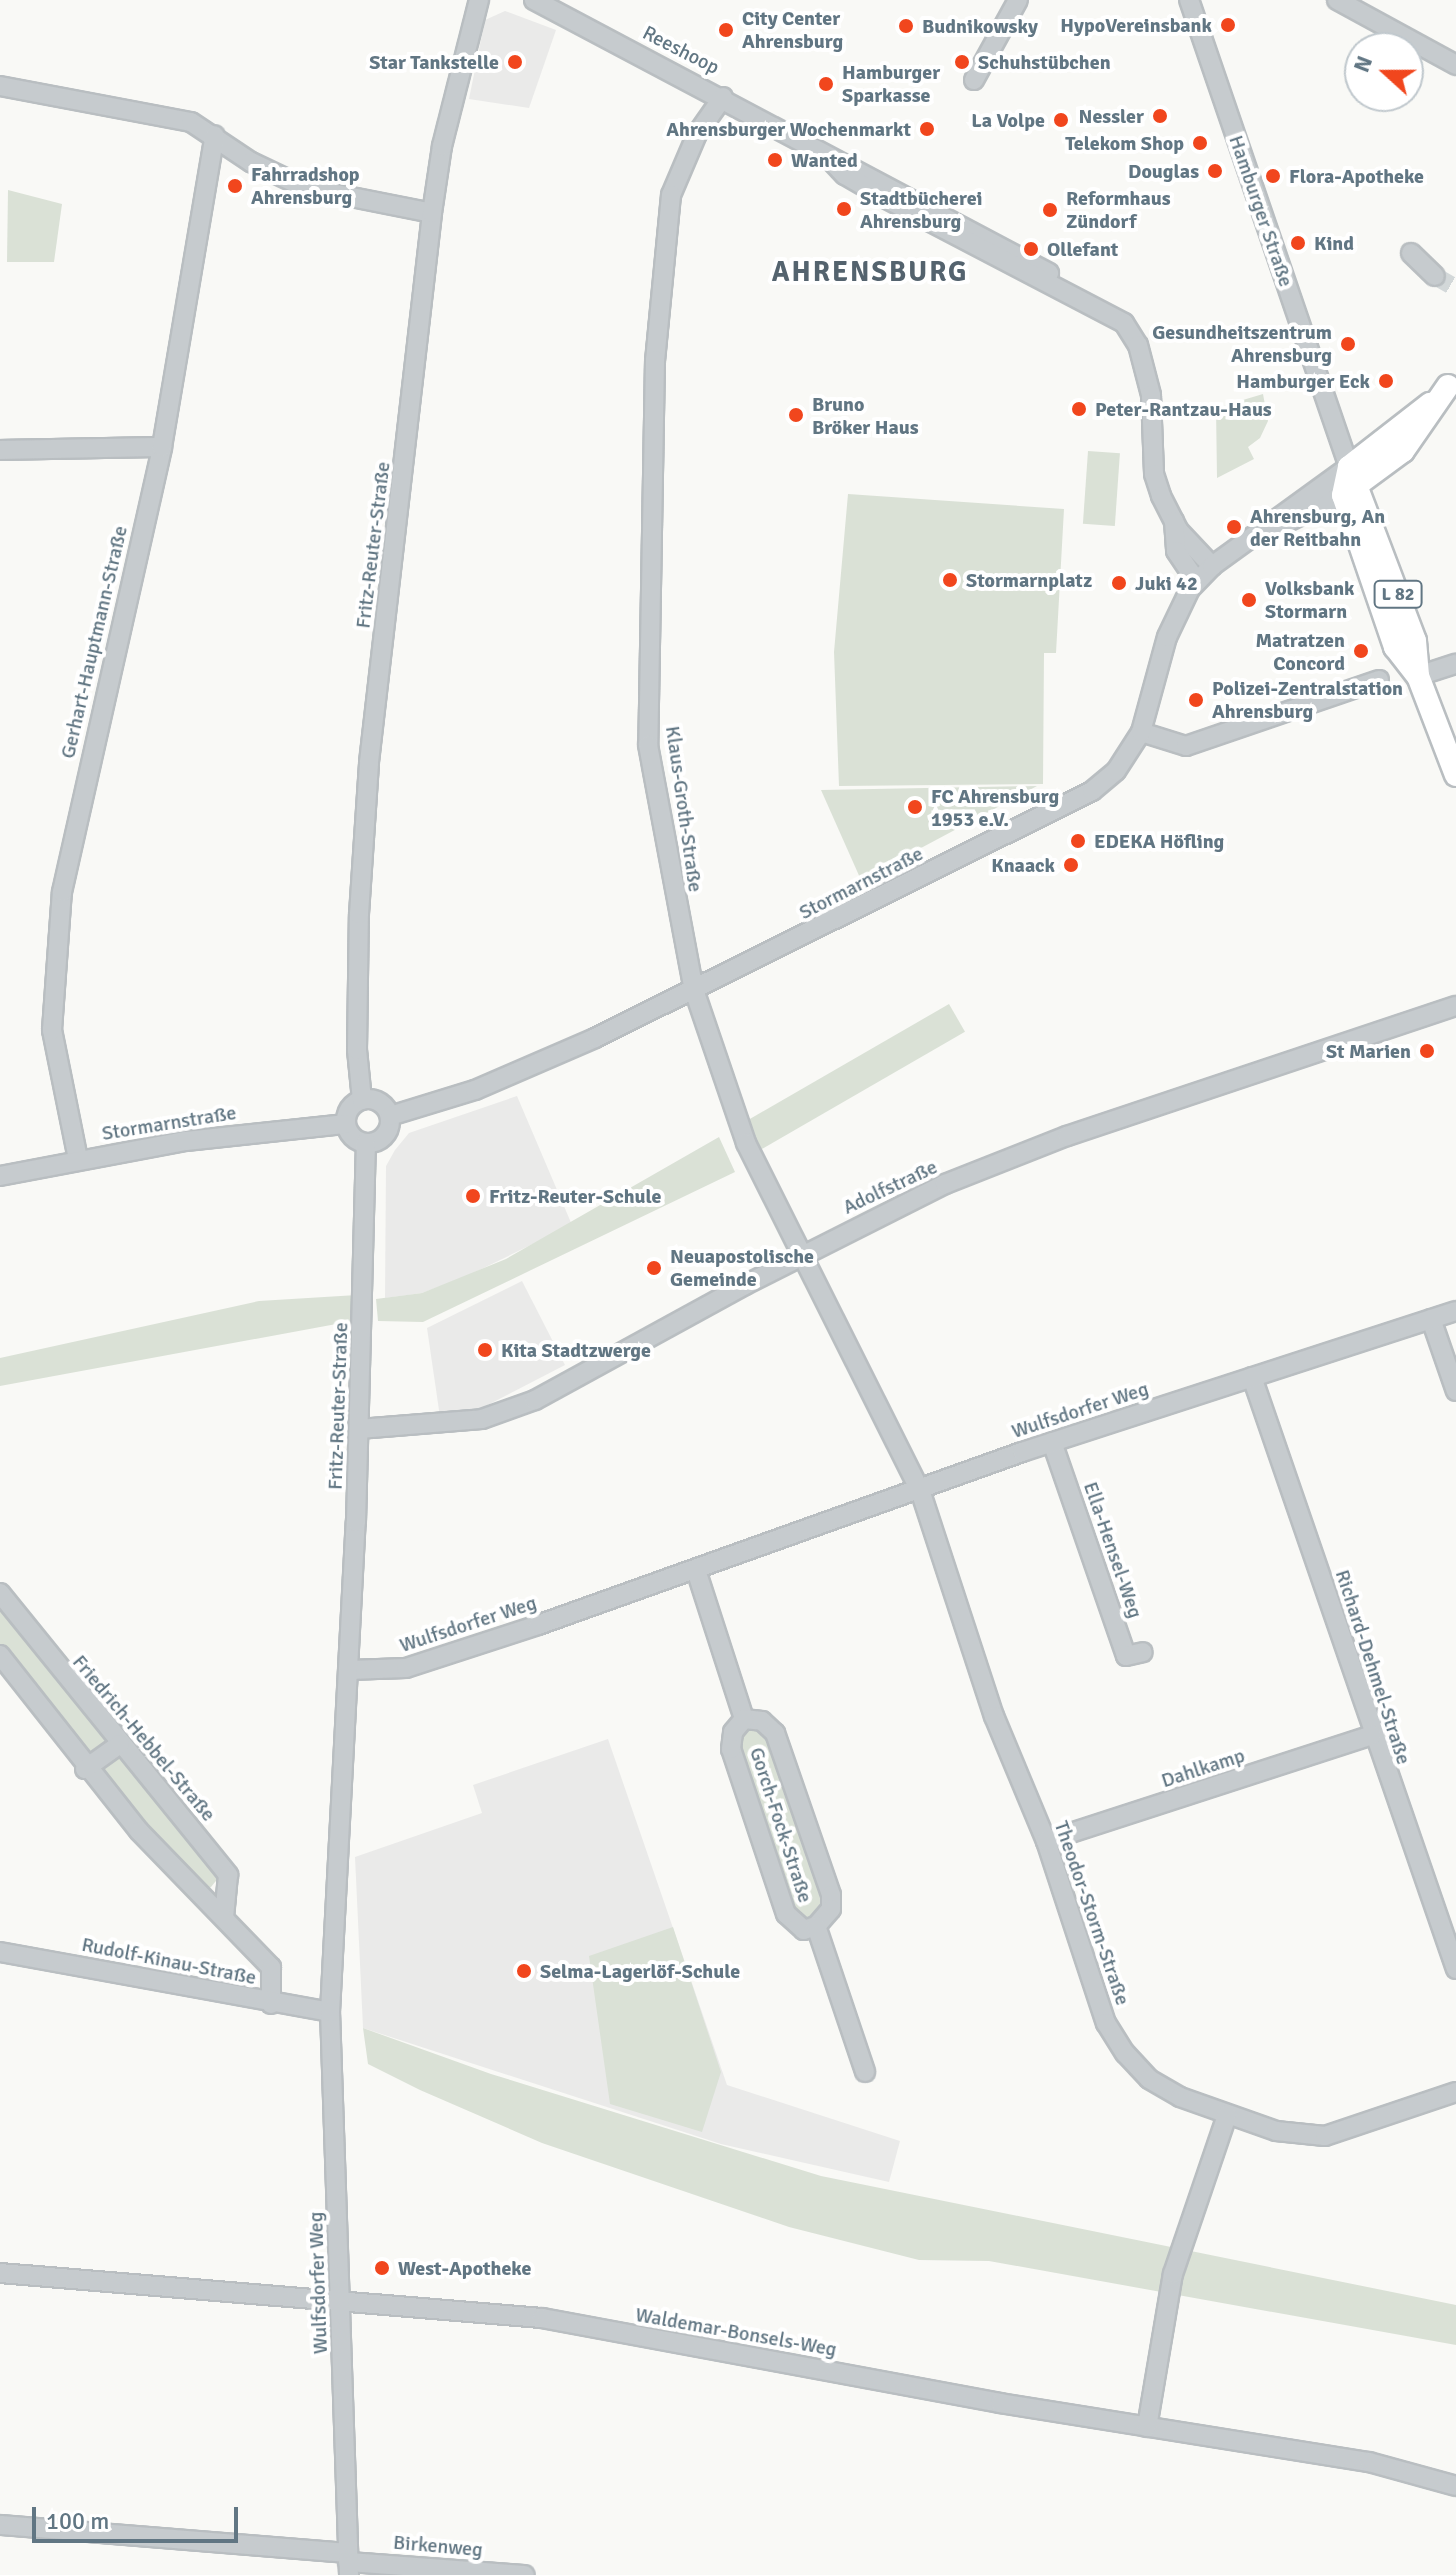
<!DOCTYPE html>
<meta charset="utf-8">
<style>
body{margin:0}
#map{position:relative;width:1456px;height:2575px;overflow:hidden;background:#f9f9f6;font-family:Signika,sans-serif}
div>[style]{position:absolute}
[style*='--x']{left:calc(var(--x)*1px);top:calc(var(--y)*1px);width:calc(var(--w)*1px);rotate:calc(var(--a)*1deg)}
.built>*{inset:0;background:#eaeae9}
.green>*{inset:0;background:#dae1d6;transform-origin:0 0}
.minor-tunnel>*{height:18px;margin-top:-9px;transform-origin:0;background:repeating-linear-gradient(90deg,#d3d8d9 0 18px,transparent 0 27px)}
.roads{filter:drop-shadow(2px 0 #b9bec1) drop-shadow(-2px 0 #b9bec1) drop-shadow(0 2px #b9bec1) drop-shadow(0 -2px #b9bec1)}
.minor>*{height:18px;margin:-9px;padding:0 9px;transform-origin:9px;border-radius:9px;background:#c6cbce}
.minor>.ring{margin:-9px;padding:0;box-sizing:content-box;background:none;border:18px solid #c6cbce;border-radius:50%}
.major>*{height:22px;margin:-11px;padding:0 11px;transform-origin:11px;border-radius:11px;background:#fff}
.dots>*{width:22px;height:22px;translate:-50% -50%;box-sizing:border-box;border:4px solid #fff;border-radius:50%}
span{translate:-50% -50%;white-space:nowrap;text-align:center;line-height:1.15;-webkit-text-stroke:8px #fff;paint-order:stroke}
.shield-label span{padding:2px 6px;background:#fff;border:2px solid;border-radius:6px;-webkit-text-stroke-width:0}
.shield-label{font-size:18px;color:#617683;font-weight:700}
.poi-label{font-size:20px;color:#617683;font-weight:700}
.left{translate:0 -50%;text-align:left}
.right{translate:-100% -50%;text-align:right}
.street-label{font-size:20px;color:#617683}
.district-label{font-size:28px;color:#54636e;font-weight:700;letter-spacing:2px}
.north{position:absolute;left:1344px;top:32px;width:80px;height:80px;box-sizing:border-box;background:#fff;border:2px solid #c0c8cd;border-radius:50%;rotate:291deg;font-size:22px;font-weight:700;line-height:32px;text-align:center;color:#617683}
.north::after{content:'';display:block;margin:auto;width:28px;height:36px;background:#f1461d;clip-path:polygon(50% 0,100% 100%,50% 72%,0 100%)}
.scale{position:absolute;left:32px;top:2507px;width:206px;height:36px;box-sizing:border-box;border:4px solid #617683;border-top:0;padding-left:10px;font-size:24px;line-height:28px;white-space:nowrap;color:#617683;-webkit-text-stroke:6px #fff;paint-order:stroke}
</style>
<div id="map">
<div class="built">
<i style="clip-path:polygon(505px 11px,556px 30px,529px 108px,469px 99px,485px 20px)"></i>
<i style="clip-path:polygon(517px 1096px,572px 1225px,465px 1277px,422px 1293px,385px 1298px,386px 1166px,395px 1150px,409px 1133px)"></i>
<i style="clip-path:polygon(522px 1281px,565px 1365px,478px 1410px,440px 1417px,427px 1328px)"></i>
<i style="clip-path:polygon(608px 1739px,727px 2085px,900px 2141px,889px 2182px,721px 2144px,363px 2028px,355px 1857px,482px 1813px,473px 1785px)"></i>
</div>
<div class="green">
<i style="clip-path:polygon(8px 190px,62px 204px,54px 262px,7px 262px)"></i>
<i style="clip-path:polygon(1263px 394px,1268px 421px,1260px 438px,1248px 447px,1254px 459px,1217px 478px,1216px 408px)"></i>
<i style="left:1088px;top:451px;width:32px;height:73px;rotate:4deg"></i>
<i style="clip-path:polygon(848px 494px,1064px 509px,1056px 653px,1044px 653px,1043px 784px,839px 786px,834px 652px)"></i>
<i style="clip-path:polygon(1037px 786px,861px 880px,821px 790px)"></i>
<i style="left:949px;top:1004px;width:32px;height:235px;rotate:60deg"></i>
<i style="clip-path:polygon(719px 1137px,735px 1172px,423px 1322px,378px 1321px,376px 1299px,422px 1293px,506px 1259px)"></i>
<i style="clip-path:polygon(357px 1295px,358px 1320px,0 1386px,0 1358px,259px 1301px)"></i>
<i style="clip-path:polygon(0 1602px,220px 1876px,211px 1887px,202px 1892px,142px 1826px,0 1649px)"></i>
<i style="clip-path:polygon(755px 1727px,769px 1740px,823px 1905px,809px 1920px,793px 1914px,739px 1756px,741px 1732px)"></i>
<i style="clip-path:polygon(673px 1927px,721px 2072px,702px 2132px,610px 2104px,589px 1956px)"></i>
<i style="clip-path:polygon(363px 2028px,491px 2074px,821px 2176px,1456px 2305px,1456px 2345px,989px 2261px,919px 2260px,789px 2227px,542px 2143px,420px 2090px,368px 2064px)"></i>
</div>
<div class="minor-tunnel">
<i style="--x:1435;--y:276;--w:24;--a:30"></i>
</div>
<div class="roads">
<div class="minor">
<i style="--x:534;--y:0;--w:583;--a:27.93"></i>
<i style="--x:1337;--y:0;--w:136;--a:28.6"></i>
<i style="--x:974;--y:80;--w:91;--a:-61.2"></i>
<i style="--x:0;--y:86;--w:194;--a:10.7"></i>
<i style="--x:191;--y:122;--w:72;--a:33.7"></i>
<i style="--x:251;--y:162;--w:61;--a:25.3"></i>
<i style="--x:306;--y:188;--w:128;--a:11.2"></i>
<i style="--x:723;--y:97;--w:45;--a:125.1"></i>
<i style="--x:697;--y:134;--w:66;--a:113.1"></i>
<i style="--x:671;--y:195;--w:166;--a:95.5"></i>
<i style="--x:655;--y:360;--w:385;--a:91"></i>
<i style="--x:648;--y:745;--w:249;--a:79.4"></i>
<i style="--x:694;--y:990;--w:162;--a:71.2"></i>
<i style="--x:746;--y:1143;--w:388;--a:63.4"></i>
<i style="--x:920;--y:1490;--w:238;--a:71.9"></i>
<i style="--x:994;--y:1716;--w:135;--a:67.4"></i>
<i style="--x:1046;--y:1841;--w:192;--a:71.8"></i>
<i style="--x:1106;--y:2023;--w:36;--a:58"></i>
<i style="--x:1125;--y:2053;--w:35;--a:47"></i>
<i style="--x:1149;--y:2079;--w:36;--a:30"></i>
<i style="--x:1180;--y:2097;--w:102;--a:19.5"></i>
<i style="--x:1276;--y:2131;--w:49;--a:5.8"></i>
<i style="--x:1325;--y:2136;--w:138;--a:-18.6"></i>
<i style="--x:827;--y:156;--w:26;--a:47"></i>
<i style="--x:845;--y:175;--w:44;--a:30.1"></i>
<i style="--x:883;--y:197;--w:272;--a:27.6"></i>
<i style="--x:1124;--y:323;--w:26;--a:58"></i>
<i style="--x:1138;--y:345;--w:52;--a:75.4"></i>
<i style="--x:1151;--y:395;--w:79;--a:87.8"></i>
<i style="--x:1154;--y:474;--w:23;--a:72"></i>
<i style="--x:1161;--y:496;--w:38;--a:63"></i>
<i style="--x:1178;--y:530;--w:50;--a:46.6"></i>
<i style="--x:1411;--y:253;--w:33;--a:44"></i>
<i style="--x:0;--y:450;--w:162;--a:-1.1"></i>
<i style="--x:1174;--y:521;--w:30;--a:86"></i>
<i style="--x:1176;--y:551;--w:36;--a:56"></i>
<i style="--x:1275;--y:528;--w:76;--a:-25.9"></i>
<i style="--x:1418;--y:676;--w:40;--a:-18"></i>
<i style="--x:1141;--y:732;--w:47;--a:17.3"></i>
<i style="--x:1186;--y:746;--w:204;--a:-18.9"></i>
<i class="ring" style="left:346px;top:1099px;width:26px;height:26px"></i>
<i style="--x:362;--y:1100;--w:50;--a:-95.7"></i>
<i style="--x:357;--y:1050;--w:136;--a:-89.2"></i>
<i style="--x:359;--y:914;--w:152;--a:-86.2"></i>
<i style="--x:369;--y:762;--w:553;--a:-83.45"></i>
<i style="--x:432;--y:213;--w:68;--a:-81.5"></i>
<i style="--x:442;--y:146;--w:151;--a:-75.8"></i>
<i style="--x:390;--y:1116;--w:89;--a:-17"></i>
<i style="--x:475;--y:1090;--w:131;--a:-23.4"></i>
<i style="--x:595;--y:1038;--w:555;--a:-26.43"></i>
<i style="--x:1092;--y:791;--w:31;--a:-40"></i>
<i style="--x:1116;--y:771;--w:46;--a:-57.3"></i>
<i style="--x:1141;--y:732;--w:98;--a:-74.7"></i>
<i style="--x:1167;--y:637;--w:53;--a:-64.4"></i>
<i style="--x:1190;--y:589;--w:32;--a:-46"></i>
<i style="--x:1212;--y:566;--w:169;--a:-35.9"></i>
<i style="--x:1349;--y:467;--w:494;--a:-108.9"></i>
<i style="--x:78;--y:1159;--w:132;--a:-101.4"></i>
<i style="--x:52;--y:1030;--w:138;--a:-85.9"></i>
<i style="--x:62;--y:892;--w:456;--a:-77.3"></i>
<i style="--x:162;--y:447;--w:316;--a:-80.4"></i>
<i style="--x:0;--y:1176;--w:189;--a:-10.7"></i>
<i style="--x:186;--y:1141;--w:161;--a:-6.1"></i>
<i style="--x:1431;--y:1319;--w:76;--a:70.9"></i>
<i style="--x:1252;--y:1377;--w:626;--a:70.99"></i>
<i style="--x:359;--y:1429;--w:123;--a:-4.6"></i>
<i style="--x:482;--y:1419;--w:56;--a:-19.7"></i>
<i style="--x:535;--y:1400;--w:239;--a:-28.7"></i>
<i style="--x:745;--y:1285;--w:224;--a:-26.8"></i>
<i style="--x:945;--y:1184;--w:131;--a:-21.5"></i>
<i style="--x:1067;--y:1136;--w:410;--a:-18.5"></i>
<i style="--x:1052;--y:1442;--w:226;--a:70.9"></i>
<i style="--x:1126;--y:1656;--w:17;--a:-13"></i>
<i style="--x:696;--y:1570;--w:157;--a:72.1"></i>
<i style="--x:0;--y:1593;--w:363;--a:51"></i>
<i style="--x:228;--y:1875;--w:42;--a:95.4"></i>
<i style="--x:0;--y:1655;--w:224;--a:51.7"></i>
<i style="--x:139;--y:1831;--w:190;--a:45.9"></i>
<i style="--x:271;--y:1967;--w:37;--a:90"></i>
<i style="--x:349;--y:1670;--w:57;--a:-2"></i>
<i style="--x:406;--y:1668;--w:139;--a:-18"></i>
<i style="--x:538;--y:1625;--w:514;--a:-19.67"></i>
<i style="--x:1022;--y:1452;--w:456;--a:-18"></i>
<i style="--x:744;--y:1719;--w:18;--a:6"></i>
<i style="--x:762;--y:1721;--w:18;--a:43"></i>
<i style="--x:775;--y:1733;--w:171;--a:70.9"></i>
<i style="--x:831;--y:1895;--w:14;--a:90"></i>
<i style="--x:831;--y:1909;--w:23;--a:131"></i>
<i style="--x:816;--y:1926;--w:13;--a:162"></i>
<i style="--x:804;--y:1930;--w:24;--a:-138"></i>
<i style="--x:786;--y:1914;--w:174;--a:-108.4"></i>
<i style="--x:731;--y:1749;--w:17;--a:-83"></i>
<i style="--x:733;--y:1732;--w:17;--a:-50"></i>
<i style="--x:85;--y:1769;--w:43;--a:-35.5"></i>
<i style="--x:1046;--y:1841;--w:343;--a:-18"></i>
<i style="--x:816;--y:1926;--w:154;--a:71.4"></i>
<i style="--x:0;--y:1952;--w:335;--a:10.3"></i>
<i style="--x:0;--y:2273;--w:544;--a:4.75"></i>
<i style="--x:542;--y:2318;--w:466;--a:10.5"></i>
<i style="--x:1000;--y:2403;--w:374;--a:9.1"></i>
<i style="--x:1369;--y:2462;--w:90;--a:15.4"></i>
<i style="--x:1147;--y:2427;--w:155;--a:-80.4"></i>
<i style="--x:1173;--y:2274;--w:168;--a:-71.2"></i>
<i style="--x:0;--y:2525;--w:349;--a:4.6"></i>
<i style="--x:348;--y:2562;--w:177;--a:4.2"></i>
<i style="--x:349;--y:2575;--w:563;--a:-91.93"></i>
<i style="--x:330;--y:2012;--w:491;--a:-87"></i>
<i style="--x:356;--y:1522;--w:379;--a:-88.5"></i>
</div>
<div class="major">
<i style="--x:1349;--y:467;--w:186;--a:69.2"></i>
<i style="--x:1415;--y:641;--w:35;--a:85"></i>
<i style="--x:1418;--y:676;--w:106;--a:69"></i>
<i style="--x:1349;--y:467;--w:29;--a:102"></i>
<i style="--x:1343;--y:495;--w:161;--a:71.1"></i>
<i style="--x:1395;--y:647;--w:36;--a:52"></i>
<i style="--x:1349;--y:467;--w:103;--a:-37.9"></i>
<i style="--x:1347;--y:492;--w:69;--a:-36.2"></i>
<i style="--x:1403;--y:451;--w:79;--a:-55.3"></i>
</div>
</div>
<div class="dots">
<i style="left:1228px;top:25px;background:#f1461d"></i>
<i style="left:906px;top:26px;background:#f1461d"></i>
<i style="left:726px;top:30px;background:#f1461d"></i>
<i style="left:515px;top:62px;background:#f1461d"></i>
<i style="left:962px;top:62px;background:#f1461d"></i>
<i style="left:826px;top:84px;background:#f1461d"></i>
<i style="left:1160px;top:116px;background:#f1461d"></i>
<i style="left:1061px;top:120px;background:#f1461d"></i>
<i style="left:927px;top:129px;background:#f1461d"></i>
<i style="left:1200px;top:143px;background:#f1461d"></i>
<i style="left:775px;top:160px;background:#f1461d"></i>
<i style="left:1215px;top:171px;background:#f1461d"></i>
<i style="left:1273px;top:176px;background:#f1461d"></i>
<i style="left:235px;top:186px;background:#f1461d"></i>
<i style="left:844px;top:209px;background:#f1461d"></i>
<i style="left:1050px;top:210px;background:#f1461d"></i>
<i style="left:1298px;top:243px;background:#f1461d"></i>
<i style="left:1031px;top:249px;background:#f1461d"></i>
<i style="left:1348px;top:344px;background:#f1461d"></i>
<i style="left:1386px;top:381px;background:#f1461d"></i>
<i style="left:1079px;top:409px;background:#f1461d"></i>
<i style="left:796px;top:415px;background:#f1461d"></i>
<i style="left:1234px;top:527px;background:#f1461d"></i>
<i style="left:950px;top:580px;background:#f1461d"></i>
<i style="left:1119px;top:583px;background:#f1461d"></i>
<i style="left:1249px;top:600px;background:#f1461d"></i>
<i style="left:1361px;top:651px;background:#f1461d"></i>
<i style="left:1196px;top:700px;background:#f1461d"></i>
<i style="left:915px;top:807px;background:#f1461d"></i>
<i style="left:1078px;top:841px;background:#f1461d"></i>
<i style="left:1071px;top:865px;background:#f1461d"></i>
<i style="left:1427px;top:1051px;background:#f1461d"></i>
<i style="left:473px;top:1196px;background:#f1461d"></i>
<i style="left:654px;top:1268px;background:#f1461d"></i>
<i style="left:485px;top:1350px;background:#f1461d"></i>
<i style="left:524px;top:1971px;background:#f1461d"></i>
<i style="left:382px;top:2268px;background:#f1461d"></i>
</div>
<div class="shield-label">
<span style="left:1398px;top:594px">L 82</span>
</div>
<div class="poi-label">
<span class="left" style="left:742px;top:30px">City Center<br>Ahrensburg</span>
<span class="right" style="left:1212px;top:25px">HypoVereinsbank</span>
<span class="left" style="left:922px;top:26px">Budnikowsky</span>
<span class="right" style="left:499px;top:62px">Star Tankstelle</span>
<span class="left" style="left:978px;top:62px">Schuhstübchen</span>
<span class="left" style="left:842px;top:84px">Hamburger<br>Sparkasse</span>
<span class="right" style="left:1144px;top:116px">Nessler</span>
<span class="right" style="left:1045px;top:120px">La Volpe</span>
<span class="right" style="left:911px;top:129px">Ahrensburger Wochenmarkt</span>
<span class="right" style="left:1184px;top:143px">Telekom Shop</span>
<span class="left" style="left:791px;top:160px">Wanted</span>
<span class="right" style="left:1199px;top:171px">Douglas</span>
<span class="left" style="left:251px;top:186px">Fahrradshop<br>Ahrensburg</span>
<span class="left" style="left:1289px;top:176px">Flora-Apotheke</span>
<span class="left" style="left:860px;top:210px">Stadtbücherei<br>Ahrensburg</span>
<span class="left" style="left:1066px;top:210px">Reformhaus<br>Zündorf</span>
<span class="left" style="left:1314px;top:243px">Kind</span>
<span class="left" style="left:1047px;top:249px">Ollefant</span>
<span class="right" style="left:1332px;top:344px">Gesundheitszentrum<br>Ahrensburg</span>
<span class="right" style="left:1370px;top:381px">Hamburger Eck</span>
<span class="left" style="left:812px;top:416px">Bruno<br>Bröker Haus</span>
<span class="left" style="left:1095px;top:409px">Peter-Rantzau-Haus</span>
<span class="left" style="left:1250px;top:528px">Ahrensburg, An<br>der Reitbahn</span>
<span class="left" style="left:966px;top:580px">Stormarnplatz</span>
<span class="left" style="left:1135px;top:583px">Juki 42</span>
<span class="left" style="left:1265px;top:600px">Volksbank<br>Stormarn</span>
<span class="right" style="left:1345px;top:652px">Matratzen<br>Concord</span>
<span class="left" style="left:1212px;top:700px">Polizei-Zentralstation<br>Ahrensburg</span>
<span class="left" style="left:931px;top:808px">FC Ahrensburg<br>1953 e.V.</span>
<span class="left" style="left:1094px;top:841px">EDEKA Höfling</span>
<span class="right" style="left:1055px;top:865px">Knaack</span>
<span class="right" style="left:1411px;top:1051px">St Marien</span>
<span class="left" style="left:489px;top:1196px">Fritz-Reuter-Schule</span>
<span class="left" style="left:670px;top:1268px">Neuapostolische<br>Gemeinde</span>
<span class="left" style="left:501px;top:1350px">Kita Stadtzwerge</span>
<span class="left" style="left:540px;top:1971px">Selma-Lagerlöf-Schule</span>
<span class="left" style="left:398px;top:2268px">West-Apotheke</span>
</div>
<div class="street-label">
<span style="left:681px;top:50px;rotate:27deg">Reeshoop</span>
<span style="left:1261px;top:211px;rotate:71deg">Hamburger Straße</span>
<span style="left:373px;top:545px;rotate:-83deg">Fritz-Reuter-Straße</span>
<span style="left:94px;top:642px;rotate:-77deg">Gerhart-Hauptmann-Straße</span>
<span style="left:684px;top:809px;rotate:82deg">Klaus-Groth-Straße</span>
<span style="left:861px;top:883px;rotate:-27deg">Stormarnstraße</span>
<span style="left:169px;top:1123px;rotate:-9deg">Stormarnstraße</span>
<span style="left:890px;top:1187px;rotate:-25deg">Adolfstraße</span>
<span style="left:338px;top:1406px;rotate:-88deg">Fritz-Reuter-Straße</span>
<span style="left:1080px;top:1410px;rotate:-18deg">Wulfsdorfer Weg</span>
<span style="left:1113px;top:1550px;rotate:71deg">Ella-Hensel-Weg</span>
<span style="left:468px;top:1624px;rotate:-18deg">Wulfsdorfer Weg</span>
<span style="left:1373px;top:1667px;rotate:72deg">Richard-Dehmel-Straße</span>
<span style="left:144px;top:1738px;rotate:50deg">Friedrich-Hebbel-Straße</span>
<span style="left:1203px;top:1768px;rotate:-18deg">Dahlkamp</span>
<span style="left:781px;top:1825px;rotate:72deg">Gorch-Fock-Straße</span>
<span style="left:1092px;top:1913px;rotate:71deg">Theodor-Storm-Straße</span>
<span style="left:169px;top:1961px;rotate:11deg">Rudolf-Kinau-Straße</span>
<span style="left:318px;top:2283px;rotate:-92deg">Wulfsdorfer Weg</span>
<span style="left:736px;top:2332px;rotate:10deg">Waldemar-Bonsels-Weg</span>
<span style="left:438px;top:2546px;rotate:5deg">Birkenweg</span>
</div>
<div class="district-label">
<span style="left:870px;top:272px">AHRENSBURG</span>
</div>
<div class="north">N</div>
<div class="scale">100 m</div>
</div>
